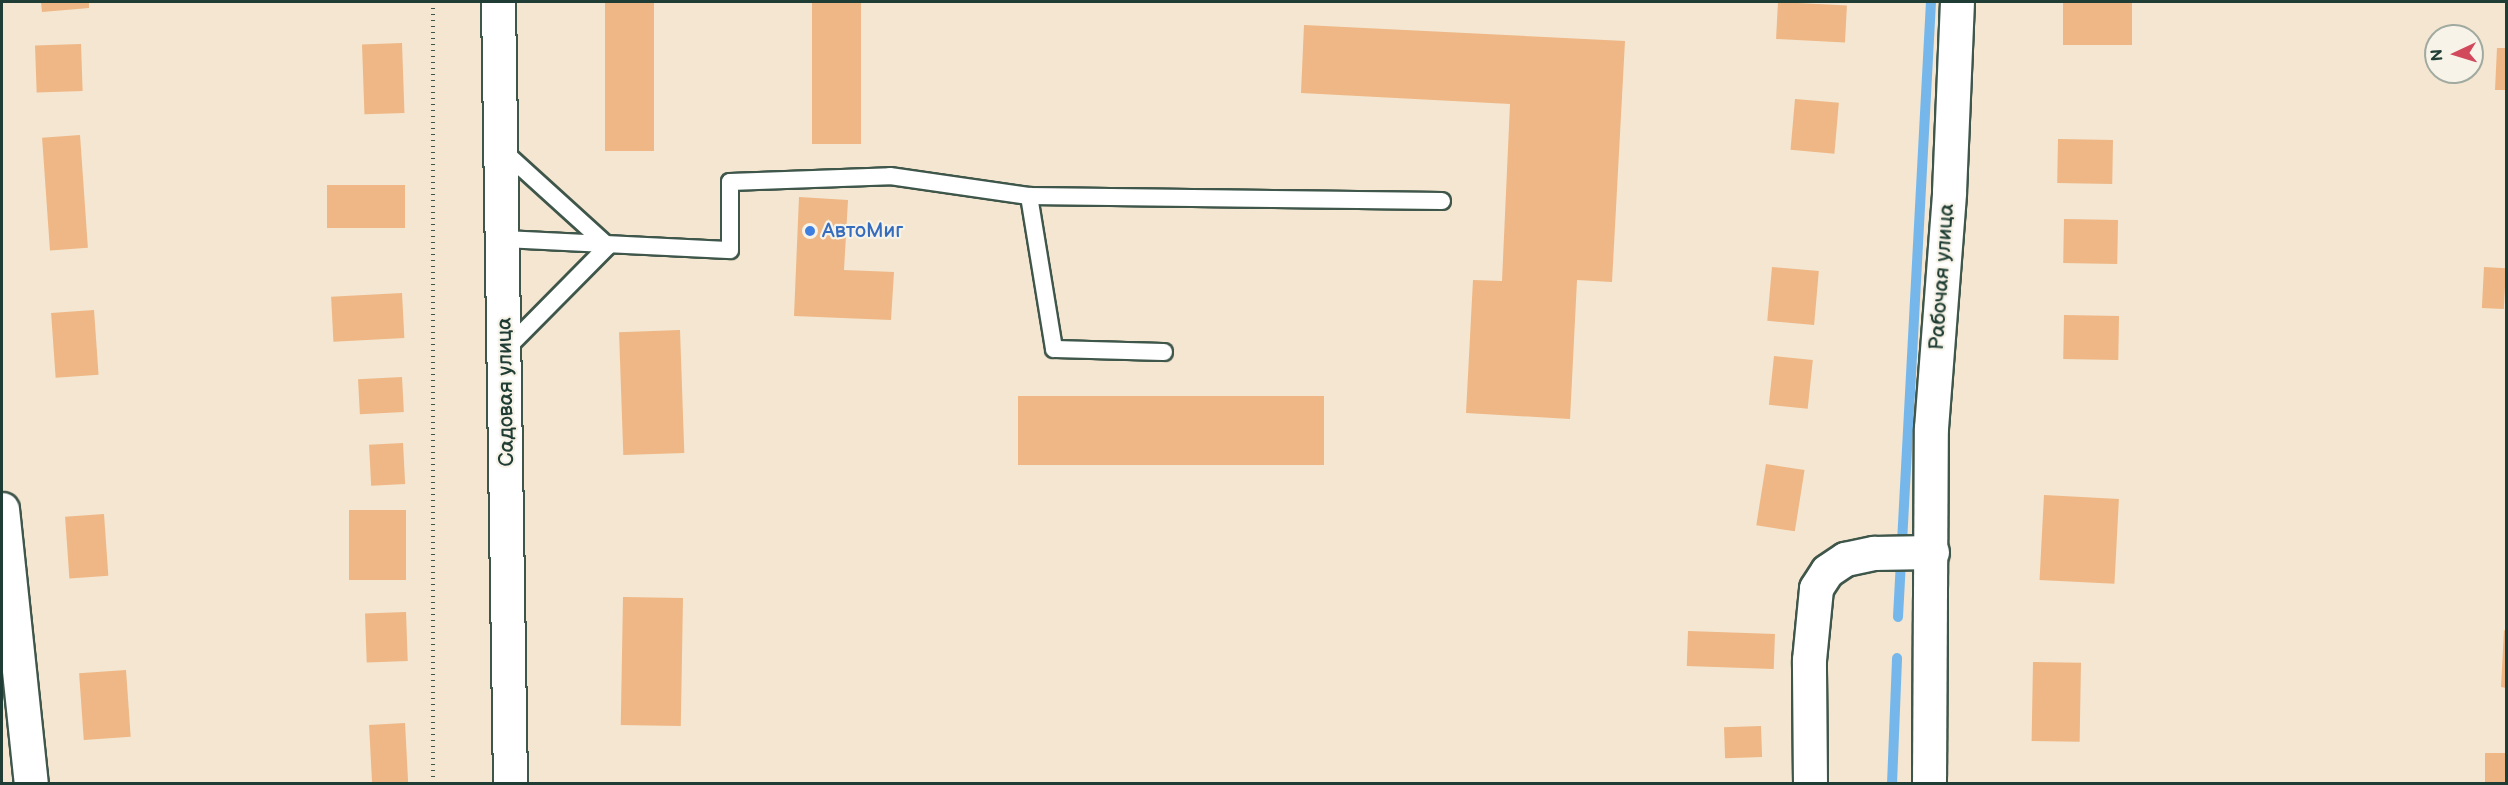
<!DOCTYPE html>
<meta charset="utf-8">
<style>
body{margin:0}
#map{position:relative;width:2508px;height:785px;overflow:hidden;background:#f4e6d0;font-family:"Balsamiq Sans",sans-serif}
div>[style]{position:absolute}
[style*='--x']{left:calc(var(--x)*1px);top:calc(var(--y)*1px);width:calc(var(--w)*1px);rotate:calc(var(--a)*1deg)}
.stream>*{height:10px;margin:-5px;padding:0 5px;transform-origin:5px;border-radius:5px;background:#76b7eb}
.building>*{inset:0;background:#eeb785;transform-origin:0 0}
.path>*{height:4px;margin-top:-2px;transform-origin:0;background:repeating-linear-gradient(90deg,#3f564b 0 1.5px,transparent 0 6px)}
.roads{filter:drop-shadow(2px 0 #3f564b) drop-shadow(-2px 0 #3f564b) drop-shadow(0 2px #3f564b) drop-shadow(0 -2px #3f564b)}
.service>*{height:16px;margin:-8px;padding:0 8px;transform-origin:8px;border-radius:8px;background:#fff}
.minor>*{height:33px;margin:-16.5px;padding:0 16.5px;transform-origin:16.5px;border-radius:16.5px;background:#fff}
.dots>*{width:16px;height:16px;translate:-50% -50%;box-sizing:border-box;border:3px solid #f7f3e8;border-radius:50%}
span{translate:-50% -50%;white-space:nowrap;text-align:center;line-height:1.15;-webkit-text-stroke:4.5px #f7f3e8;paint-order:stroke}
.shop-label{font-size:21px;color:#366cbe}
.left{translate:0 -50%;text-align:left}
.street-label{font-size:21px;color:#1f3d34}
.frame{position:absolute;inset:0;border:3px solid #1f3d34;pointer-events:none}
.north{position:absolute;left:2424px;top:24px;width:60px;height:60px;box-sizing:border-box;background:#f7f3e8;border:2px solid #a1aaa0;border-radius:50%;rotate:266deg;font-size:16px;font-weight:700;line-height:24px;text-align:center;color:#1f3d34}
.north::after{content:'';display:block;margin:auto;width:21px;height:27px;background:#d1495b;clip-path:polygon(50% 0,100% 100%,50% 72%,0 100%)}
</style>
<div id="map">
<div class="stream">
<i style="--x:1898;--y:617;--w:616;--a:-86.93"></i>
<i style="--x:1892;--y:784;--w:126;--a:-87.7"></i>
</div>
<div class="building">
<i style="clip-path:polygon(41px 2px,89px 2px,89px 8px,42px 12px)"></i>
<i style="left:605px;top:2px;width:49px;height:149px"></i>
<i style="left:812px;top:2px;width:49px;height:142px"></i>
<i style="left:1778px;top:2px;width:69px;height:37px;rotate:3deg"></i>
<i style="left:2063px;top:2px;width:69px;height:43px"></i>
<i style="clip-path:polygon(1304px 25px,1625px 41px,1612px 282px,1577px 280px,1570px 419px,1466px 413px,1473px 280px,1502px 281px,1510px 104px,1301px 93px)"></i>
<i style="left:402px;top:43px;width:70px;height:40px;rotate:88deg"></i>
<i style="left:81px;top:44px;width:47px;height:46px;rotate:88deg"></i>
<i style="clip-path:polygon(2497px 48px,2506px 48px,2506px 90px,2495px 90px)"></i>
<i style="left:1795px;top:99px;width:44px;height:51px;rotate:5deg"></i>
<i style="left:80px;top:135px;width:113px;height:38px;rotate:86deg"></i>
<i style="left:2058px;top:139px;width:55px;height:44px;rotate:1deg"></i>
<i style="left:327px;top:185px;width:78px;height:43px"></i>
<i style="clip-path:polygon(799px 197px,848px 200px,844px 270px,894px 272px,891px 320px,794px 316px)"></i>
<i style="left:2064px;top:219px;width:54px;height:44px;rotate:1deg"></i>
<i style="left:1772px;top:267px;width:47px;height:54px;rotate:5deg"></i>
<i style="left:2484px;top:267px;width:22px;height:41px;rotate:3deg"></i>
<i style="left:402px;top:293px;width:45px;height:71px;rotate:87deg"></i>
<i style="left:94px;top:310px;width:65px;height:43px;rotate:86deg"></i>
<i style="left:2064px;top:315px;width:55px;height:44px;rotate:1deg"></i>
<i style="left:680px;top:330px;width:123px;height:61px;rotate:88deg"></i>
<i style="left:1774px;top:356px;width:39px;height:49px;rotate:6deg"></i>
<i style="left:402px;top:377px;width:35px;height:44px;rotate:87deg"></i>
<i style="left:1324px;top:396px;width:69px;height:306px;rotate:90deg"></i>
<i style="left:403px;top:443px;width:41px;height:34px;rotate:87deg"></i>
<i style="left:1766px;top:464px;width:39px;height:62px;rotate:9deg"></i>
<i style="left:2044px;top:495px;width:75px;height:85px;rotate:3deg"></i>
<i style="left:406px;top:510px;width:70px;height:57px;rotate:90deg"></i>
<i style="left:104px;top:514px;width:62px;height:39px;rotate:86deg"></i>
<i style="left:623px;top:597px;width:60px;height:128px;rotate:1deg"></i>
<i style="left:406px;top:612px;width:49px;height:41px;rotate:88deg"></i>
<i style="clip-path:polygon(2504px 630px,2506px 631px,2506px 688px,2501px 687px)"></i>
<i style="left:1688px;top:631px;width:87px;height:35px;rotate:2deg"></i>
<i style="left:2033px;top:662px;width:48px;height:79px;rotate:1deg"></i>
<i style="left:126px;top:670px;width:67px;height:47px;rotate:86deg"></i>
<i style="left:405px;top:723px;width:61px;height:36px;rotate:87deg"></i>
<i style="left:1761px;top:726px;width:31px;height:37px;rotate:88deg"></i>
<i style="left:2485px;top:753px;width:21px;height:31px"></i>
</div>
<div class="path">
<i style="--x:433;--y:2;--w:782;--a:90"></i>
</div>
<div class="roads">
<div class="service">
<i style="--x:500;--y:148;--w:146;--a:42.2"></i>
<i style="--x:608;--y:246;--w:145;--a:134.7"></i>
<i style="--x:1029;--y:196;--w:155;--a:80.7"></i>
<i style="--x:1054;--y:349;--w:110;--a:1.6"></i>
<i style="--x:502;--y:239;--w:228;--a:2.8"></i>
<i style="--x:730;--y:250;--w:68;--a:-90"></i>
<i style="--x:730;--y:182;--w:160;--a:-2.1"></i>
<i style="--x:890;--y:176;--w:140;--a:8.2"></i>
<i style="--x:1029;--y:196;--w:413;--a:0.7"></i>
</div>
<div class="minor">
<i style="--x:498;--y:2;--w:782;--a:89.12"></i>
<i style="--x:2;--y:509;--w:277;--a:84"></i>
<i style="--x:1810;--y:784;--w:124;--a:-90.5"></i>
<i style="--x:1809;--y:660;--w:72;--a:-84.4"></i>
<i style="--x:1816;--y:588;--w:20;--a:-57"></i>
<i style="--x:1827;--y:571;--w:22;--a:-34"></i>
<i style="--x:1845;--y:559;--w:30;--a:-12"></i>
<i style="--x:1874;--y:553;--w:58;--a:-1"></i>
<i style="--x:1929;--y:784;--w:356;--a:-89.7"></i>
<i style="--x:1931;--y:428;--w:237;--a:-85.6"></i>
<i style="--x:1949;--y:192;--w:190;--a:-87.6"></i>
</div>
</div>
<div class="dots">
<i style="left:810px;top:231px;background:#3f7fe0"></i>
</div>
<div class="shop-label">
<span class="left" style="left:822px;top:231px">АвтоМиг</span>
</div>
<div class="street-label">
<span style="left:1942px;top:277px;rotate:-86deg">Рабочая улица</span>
<span style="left:506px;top:392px;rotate:-91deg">Садовая улица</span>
</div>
<div class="frame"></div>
<div class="north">N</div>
</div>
